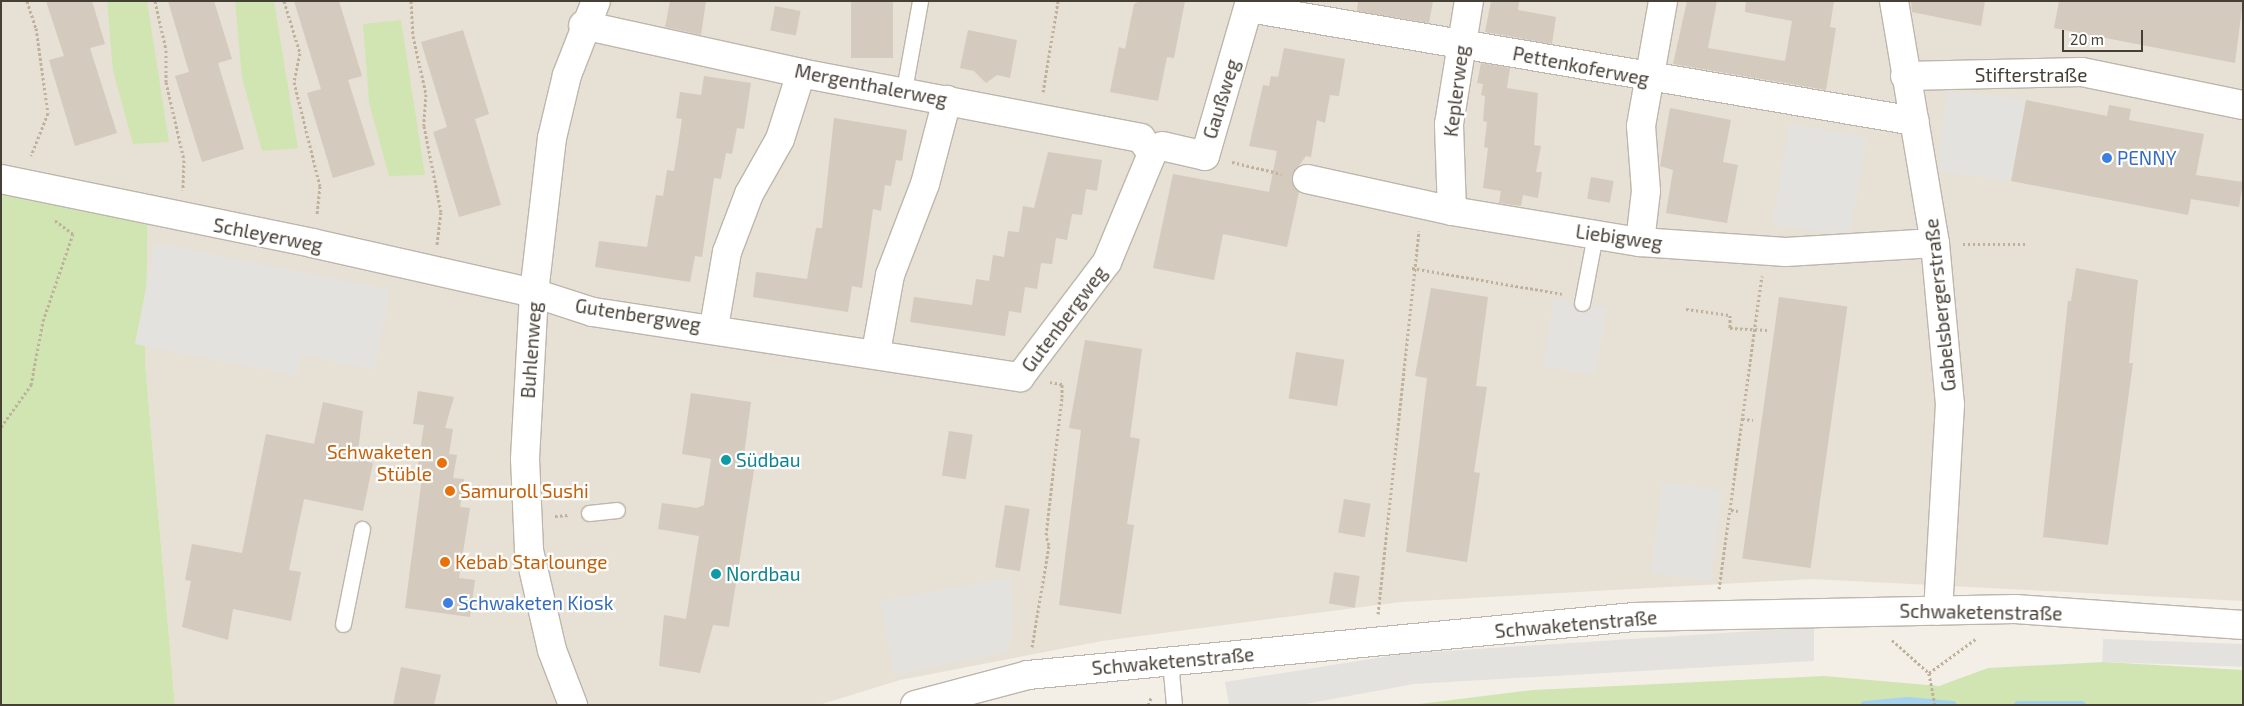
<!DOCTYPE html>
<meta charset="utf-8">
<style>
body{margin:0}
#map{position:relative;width:2244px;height:706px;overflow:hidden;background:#f3efe7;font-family:"Exo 2",sans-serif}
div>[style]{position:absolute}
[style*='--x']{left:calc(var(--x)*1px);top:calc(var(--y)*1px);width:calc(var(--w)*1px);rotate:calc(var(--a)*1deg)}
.residential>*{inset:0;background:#e7e0d5}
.green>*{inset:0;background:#d1e5b2}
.parking>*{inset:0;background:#e4e2df;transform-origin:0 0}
.stream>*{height:9px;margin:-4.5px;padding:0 4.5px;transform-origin:4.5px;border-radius:4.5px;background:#a6d3ed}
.building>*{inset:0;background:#d4cabd;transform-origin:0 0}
.path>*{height:3px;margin-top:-1.5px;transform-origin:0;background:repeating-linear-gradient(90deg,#bfb19c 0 2.5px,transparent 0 5px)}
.roads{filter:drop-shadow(1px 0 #beb6aa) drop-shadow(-1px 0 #beb6aa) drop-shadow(0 1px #beb6aa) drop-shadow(0 -1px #beb6aa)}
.service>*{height:15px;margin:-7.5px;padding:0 7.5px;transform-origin:7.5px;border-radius:7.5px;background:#fff}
.minor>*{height:28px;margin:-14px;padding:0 14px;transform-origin:14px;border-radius:14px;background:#fff}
.dots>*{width:14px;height:14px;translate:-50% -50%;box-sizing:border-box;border:2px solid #fff;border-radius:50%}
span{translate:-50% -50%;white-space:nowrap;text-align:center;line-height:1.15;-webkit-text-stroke:4.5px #fff;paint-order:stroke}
.street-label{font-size:19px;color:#463f36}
.shop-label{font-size:19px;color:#366cbe}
.left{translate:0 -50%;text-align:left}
.food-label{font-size:19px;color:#c56008}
.right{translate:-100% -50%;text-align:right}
.culture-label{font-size:19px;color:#0d838f}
.frame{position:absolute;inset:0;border:2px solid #463f36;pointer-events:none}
.scale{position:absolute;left:2062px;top:30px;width:81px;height:22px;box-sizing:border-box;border:2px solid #463f36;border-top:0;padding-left:6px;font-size:15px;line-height:18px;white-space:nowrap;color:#463f36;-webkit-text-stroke:4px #fff;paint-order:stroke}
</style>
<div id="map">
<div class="residential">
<i style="clip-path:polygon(1px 1px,2243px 1px,2243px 601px,1812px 579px,1401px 602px,1102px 641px,900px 680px,819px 705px,175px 705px,145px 362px,148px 212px,1px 179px)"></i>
</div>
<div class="green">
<i style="clip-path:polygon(107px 1px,147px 1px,169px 142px,133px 144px,113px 71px)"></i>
<i style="clip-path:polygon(235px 1px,274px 1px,298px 148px,262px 151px,242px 78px)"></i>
<i style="clip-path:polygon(401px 20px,425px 175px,389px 176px,369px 103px,363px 24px)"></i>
<i style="clip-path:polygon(1px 179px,148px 212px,145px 362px,175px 705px,1px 705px)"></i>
<i style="clip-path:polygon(2104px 662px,2243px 670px,2243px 705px,1411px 705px,1533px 690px,1824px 676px,1939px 686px,1988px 668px)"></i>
</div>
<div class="parking">
<i style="left:1947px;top:91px;width:80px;height:82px;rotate:6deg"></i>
<i style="left:1790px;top:124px;width:78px;height:101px;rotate:10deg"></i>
<i style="clip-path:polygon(155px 243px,390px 290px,374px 370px,302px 355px,297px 376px,135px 344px)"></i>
<i style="left:1554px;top:299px;width:53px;height:68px;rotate:9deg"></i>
<i style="left:1663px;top:483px;width:60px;height:91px;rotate:8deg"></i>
<i style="clip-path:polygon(1010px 578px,1013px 622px,1008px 652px,895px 675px,880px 601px)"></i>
<i style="clip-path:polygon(1814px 627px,1814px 661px,1414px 684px,1300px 705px,1229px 705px,1225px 682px,1402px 654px)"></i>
<i style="left:2103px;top:639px;width:140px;height:23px;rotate:2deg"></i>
</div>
<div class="stream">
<i style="--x:1864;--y:705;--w:43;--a:-5.3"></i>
<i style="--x:1907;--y:701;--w:45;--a:5.1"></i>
<i style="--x:2018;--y:705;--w:63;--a:0"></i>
</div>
<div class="building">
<i style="clip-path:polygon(46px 1px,92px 1px,105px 44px,90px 48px,117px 133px,75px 146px,49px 60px,64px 56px)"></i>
<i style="clip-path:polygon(168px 1px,214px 1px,232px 59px,218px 63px,244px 149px,202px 162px,175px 76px,189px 72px)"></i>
<i style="clip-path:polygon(294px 1px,339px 1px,362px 76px,348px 80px,375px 165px,333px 178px,307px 93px,321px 89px)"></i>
<i style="clip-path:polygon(670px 1px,706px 1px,701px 35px,665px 27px)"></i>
<i style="left:851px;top:1px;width:42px;height:57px"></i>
<i style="clip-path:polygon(1140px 1px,1185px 1px,1174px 58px,1167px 57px,1158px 101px,1110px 92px,1119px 47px,1125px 49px,1134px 4px)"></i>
<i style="clip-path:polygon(1358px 1px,1433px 1px,1429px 23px,1357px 11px)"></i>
<i style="clip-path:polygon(1491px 1px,1519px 1px,1518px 10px,1556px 17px,1552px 44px,1485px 32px)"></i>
<i style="clip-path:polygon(1687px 1px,1717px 1px,1708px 48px,1785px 61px,1792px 21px,1745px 12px,1746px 1px,1834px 1px,1830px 27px,1836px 28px,1826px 90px,1673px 64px)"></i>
<i style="clip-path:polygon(1911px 1px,1985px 1px,1981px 26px,1912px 12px)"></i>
<i style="clip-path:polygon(2059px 1px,2243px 1px,2235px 63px,2054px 28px)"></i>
<i style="left:775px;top:6px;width:26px;height:25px;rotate:11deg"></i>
<i style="clip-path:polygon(463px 30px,489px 114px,475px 119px,501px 205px,459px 217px,433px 132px,447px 127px,421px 42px)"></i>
<i style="clip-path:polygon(968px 30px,1017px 40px,1010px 78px,997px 75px,986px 83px,974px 71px,960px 68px)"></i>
<i style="clip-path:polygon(1284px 48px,1345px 59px,1339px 96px,1330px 95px,1325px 123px,1317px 120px,1311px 157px,1306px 156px,1292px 175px,1299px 192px,1287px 247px,1223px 234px,1214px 280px,1153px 268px,1173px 174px,1269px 192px,1277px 151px,1249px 146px,1263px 85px,1269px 86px,1271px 76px,1278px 77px)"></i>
<i style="clip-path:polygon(1481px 63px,1510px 68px,1507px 88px,1538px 93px,1534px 145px,1541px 146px,1536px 172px,1542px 172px,1538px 198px,1523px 195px,1521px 206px,1499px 203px,1501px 191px,1483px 188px,1488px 148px,1484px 147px,1487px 122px,1483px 121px,1485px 96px,1481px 95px,1483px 84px,1477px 83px)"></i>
<i style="clip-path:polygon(704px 76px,751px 83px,744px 129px,737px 128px,732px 154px,726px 153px,721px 179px,714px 178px,702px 257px,695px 256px,690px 282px,595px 267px,599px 241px,647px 247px,656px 195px,663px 196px,667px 170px,674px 171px,682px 119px,676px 118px,680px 92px,701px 95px)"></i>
<i style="clip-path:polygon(2026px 100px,2107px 116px,2109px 105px,2131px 109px,2129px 120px,2204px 134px,2196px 175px,2243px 182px,2239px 207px,2191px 199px,2188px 215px,2011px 181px)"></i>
<i style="clip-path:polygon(1670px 108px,1731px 120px,1723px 162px,1738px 165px,1727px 223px,1666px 213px,1673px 170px,1660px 166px)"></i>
<i style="clip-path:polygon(834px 118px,907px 130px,902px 161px,896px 160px,891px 186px,885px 185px,881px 211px,873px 209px,862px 288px,852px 286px,848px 312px,753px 297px,756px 272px,807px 279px,816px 228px,822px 228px)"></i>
<i style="clip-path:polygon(1048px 152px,1102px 160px,1097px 191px,1086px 189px,1082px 215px,1072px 214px,1067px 240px,1056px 238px,1052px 264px,1041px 263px,1037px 289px,1025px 287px,1021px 313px,1009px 311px,1005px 336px,910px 322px,914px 297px,972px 305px,976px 279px,989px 281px,993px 255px,1004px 257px,1008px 231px,1019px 232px,1023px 206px,1034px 208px)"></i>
<i style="left:1591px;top:177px;width:23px;height:22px;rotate:10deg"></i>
<i style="clip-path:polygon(2076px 268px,2138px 280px,2129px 363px,2133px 363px,2108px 545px,2043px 537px,2068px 301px,2071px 301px)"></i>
<i style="clip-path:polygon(1431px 288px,1488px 297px,1476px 386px,1487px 387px,1474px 472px,1480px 473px,1467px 562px,1406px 552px,1427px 378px,1415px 376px)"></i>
<i style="left:1779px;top:297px;width:69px;height:264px;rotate:8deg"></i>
<i style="clip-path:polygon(1085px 340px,1142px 349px,1130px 437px,1140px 439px,1127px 524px,1134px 525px,1121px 614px,1059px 605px,1081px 430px,1069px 428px)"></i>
<i style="left:1296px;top:352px;width:49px;height:47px;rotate:9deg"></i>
<i style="clip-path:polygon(418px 391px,454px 397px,445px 428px,453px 429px,449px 454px,457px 455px,453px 478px,464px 479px,460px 507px,470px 508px,459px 578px,475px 580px,470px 617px,405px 608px,422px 478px,416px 477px,424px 425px,413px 424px)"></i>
<i style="clip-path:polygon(691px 393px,751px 402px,743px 463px,755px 464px,729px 627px,713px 625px,700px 673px,659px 666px,664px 615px,686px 619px,699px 536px,658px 529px,662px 503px,697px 508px,704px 505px,711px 459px,682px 454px)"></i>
<i style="clip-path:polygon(323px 402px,363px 411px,357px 459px,373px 463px,363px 511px,304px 499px,289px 570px,301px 572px,291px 621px,233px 609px,228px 640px,182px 627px,191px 581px,185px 580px,192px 544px,242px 553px,266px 434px,314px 444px)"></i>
<i style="left:949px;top:431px;width:24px;height:45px;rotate:9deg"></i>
<i style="left:1344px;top:499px;width:27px;height:34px;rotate:10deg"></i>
<i style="left:1005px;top:505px;width:25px;height:63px;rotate:9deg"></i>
<i style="left:1334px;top:572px;width:26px;height:32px;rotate:9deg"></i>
<i style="clip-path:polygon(401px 667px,441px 675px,434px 705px,393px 705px)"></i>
</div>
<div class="path">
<i style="--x:27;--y:1;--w:28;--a:72"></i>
<i style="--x:36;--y:28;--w:86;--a:82"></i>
<i style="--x:48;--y:113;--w:46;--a:111.6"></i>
<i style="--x:155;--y:1;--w:50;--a:77.3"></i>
<i style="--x:166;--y:50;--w:32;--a:90"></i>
<i style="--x:166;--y:82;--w:80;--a:77"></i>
<i style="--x:184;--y:160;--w:30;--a:92"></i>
<i style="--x:284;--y:1;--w:54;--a:72.9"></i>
<i style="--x:300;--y:53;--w:30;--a:102"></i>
<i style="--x:294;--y:82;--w:107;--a:76"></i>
<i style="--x:320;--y:186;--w:29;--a:96"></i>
<i style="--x:411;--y:1;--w:35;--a:87"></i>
<i style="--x:413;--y:36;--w:59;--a:77.4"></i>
<i style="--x:426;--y:94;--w:32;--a:94"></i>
<i style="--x:424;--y:126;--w:88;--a:78.8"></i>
<i style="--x:441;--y:212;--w:33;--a:97"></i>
<i style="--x:1043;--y:92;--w:92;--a:-80.6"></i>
<i style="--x:1232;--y:162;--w:51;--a:13.5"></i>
<i style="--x:1963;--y:244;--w:62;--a:0"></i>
<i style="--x:1412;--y:268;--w:152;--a:9.8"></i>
<i style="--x:1686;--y:309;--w:44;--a:7.8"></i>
<i style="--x:1730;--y:315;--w:13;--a:90"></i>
<i style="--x:1730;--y:328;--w:37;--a:3"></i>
<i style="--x:1742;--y:419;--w:11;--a:5"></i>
<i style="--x:1;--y:427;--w:52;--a:-54.5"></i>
<i style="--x:31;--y:385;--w:65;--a:-79.4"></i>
<i style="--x:43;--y:321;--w:92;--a:-71"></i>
<i style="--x:73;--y:234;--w:25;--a:-143"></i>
<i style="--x:1731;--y:510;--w:7;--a:8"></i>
<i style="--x:555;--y:516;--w:13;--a:-4"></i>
<i style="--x:1719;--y:589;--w:316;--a:-82.2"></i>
<i style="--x:1378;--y:614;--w:385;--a:-83.9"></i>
<i style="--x:1892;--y:640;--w:50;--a:41.7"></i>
<i style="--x:1032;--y:647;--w:103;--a:-80.5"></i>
<i style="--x:1049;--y:545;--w:10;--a:-107"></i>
<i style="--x:1046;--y:535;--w:139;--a:-83.4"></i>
<i style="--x:1062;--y:397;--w:13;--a:-90"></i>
<i style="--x:1062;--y:384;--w:12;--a:-171"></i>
<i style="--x:1148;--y:705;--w:8;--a:-67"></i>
<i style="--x:1935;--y:705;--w:33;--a:-101"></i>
<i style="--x:1929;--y:673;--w:59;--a:-36.1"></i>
</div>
<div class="roads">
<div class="service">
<i style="--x:904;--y:90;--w:90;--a:-79.8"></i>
<i style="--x:1582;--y:303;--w:69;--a:-79.2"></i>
<i style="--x:589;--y:513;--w:28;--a:-6"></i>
<i style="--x:343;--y:624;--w:97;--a:-78.7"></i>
<i style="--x:1170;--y:661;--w:44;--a:84.8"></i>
</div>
<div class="minor">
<i style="--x:1894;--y:1;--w:245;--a:80.4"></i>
<i style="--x:1935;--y:243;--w:162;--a:84.7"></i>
<i style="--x:1950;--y:404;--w:207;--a:93.3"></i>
<i style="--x:1249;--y:8;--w:675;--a:9.64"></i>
<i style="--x:1905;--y:76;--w:177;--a:-1.3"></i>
<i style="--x:2082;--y:72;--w:164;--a:11.6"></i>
<i style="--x:1162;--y:146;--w:44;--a:13.1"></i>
<i style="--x:1205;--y:156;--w:161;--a:-73.8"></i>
<i style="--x:1;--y:179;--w:318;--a:11.6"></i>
<i style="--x:312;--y:243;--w:228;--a:12.7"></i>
<i style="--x:534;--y:293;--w:62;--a:17.9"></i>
<i style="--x:593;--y:312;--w:432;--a:8.7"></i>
<i style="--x:1020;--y:377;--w:144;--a:-52.9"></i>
<i style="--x:1107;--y:262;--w:117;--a:-67.4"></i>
<i style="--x:1152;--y:154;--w:19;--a:-125"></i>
<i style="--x:1141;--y:138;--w:346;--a:-169.2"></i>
<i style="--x:801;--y:73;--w:223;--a:-167.6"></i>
<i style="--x:1307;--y:179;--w:148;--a:12.4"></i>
<i style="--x:1452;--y:211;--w:191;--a:9.4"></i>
<i style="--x:1640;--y:242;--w:146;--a:3.9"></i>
<i style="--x:1786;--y:252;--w:149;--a:-3.5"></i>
<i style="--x:1452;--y:211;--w:87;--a:-92"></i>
<i style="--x:1449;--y:124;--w:125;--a:-80.8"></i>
<i style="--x:1640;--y:242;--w:51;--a:-83.3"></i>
<i style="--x:1646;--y:191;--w:65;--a:-94.4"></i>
<i style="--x:1641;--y:126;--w:127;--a:-80"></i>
<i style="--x:714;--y:327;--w:76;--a:-80.2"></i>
<i style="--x:727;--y:252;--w:62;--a:-69.2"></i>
<i style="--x:749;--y:194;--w:63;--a:-60.6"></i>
<i style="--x:780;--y:139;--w:69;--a:-72.3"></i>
<i style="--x:876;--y:352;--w:78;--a:-79.7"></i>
<i style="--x:890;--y:275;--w:97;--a:-69"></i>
<i style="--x:925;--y:184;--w:87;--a:-75.3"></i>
<i style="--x:573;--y:705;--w:59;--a:-110.9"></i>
<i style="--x:552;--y:650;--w:103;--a:-103"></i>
<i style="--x:529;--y:550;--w:91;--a:-92.5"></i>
<i style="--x:525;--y:459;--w:166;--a:-86.9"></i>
<i style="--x:534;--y:293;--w:156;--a:-83.4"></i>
<i style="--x:552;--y:138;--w:65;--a:-76.6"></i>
<i style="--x:567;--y:75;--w:79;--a:-68.6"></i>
<i style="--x:915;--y:705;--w:117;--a:-14.9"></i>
<i style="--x:1028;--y:675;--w:609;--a:-5.47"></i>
<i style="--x:1634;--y:617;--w:381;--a:-1.2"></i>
<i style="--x:2015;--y:609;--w:229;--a:4"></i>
</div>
</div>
<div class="dots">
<i style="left:2107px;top:158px;background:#3f7fe0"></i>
<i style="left:726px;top:460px;background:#0f9aa8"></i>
<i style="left:442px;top:463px;background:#e8710a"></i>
<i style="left:450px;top:491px;background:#e8710a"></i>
<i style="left:445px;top:562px;background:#e8710a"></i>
<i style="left:716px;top:574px;background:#0f9aa8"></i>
<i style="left:448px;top:603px;background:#3f7fe0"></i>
</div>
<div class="street-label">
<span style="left:1581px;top:66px;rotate:11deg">Pettenkoferweg</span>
<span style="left:2031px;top:75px">Stifterstraße</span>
<span style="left:871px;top:85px;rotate:11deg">Mergenthalerweg</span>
<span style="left:1456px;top:91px;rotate:-83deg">Keplerweg</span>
<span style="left:1221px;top:99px;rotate:-73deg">Gaußweg</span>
<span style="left:268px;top:235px;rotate:11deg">Schleyerweg</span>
<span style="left:1619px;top:237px;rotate:8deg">Liebigweg</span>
<span style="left:1940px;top:305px;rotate:-96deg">Gabelsbergerstraße</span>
<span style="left:638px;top:315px;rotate:9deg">Gutenbergweg</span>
<span style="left:1064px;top:319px;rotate:-53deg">Gutenbergweg</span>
<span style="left:531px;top:350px;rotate:-86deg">Buhlenweg</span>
<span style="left:1981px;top:612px;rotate:1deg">Schwaketenstraße</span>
<span style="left:1576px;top:624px;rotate:-5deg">Schwaketenstraße</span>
<span style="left:1173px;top:661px;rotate:-5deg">Schwaketenstraße</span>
</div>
<div class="shop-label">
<span class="left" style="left:2117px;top:158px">PENNY</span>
<span class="left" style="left:458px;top:603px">Schwaketen Kiosk</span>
</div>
<div class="food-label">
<span class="right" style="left:432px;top:463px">Schwaketen<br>Stüble</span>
<span class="left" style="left:460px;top:491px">Samuroll Sushi</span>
<span class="left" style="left:455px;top:562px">Kebab Starlounge</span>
</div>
<div class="culture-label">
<span class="left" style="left:736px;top:460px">Südbau</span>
<span class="left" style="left:726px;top:574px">Nordbau</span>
</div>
<div class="frame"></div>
<div class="scale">20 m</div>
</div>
